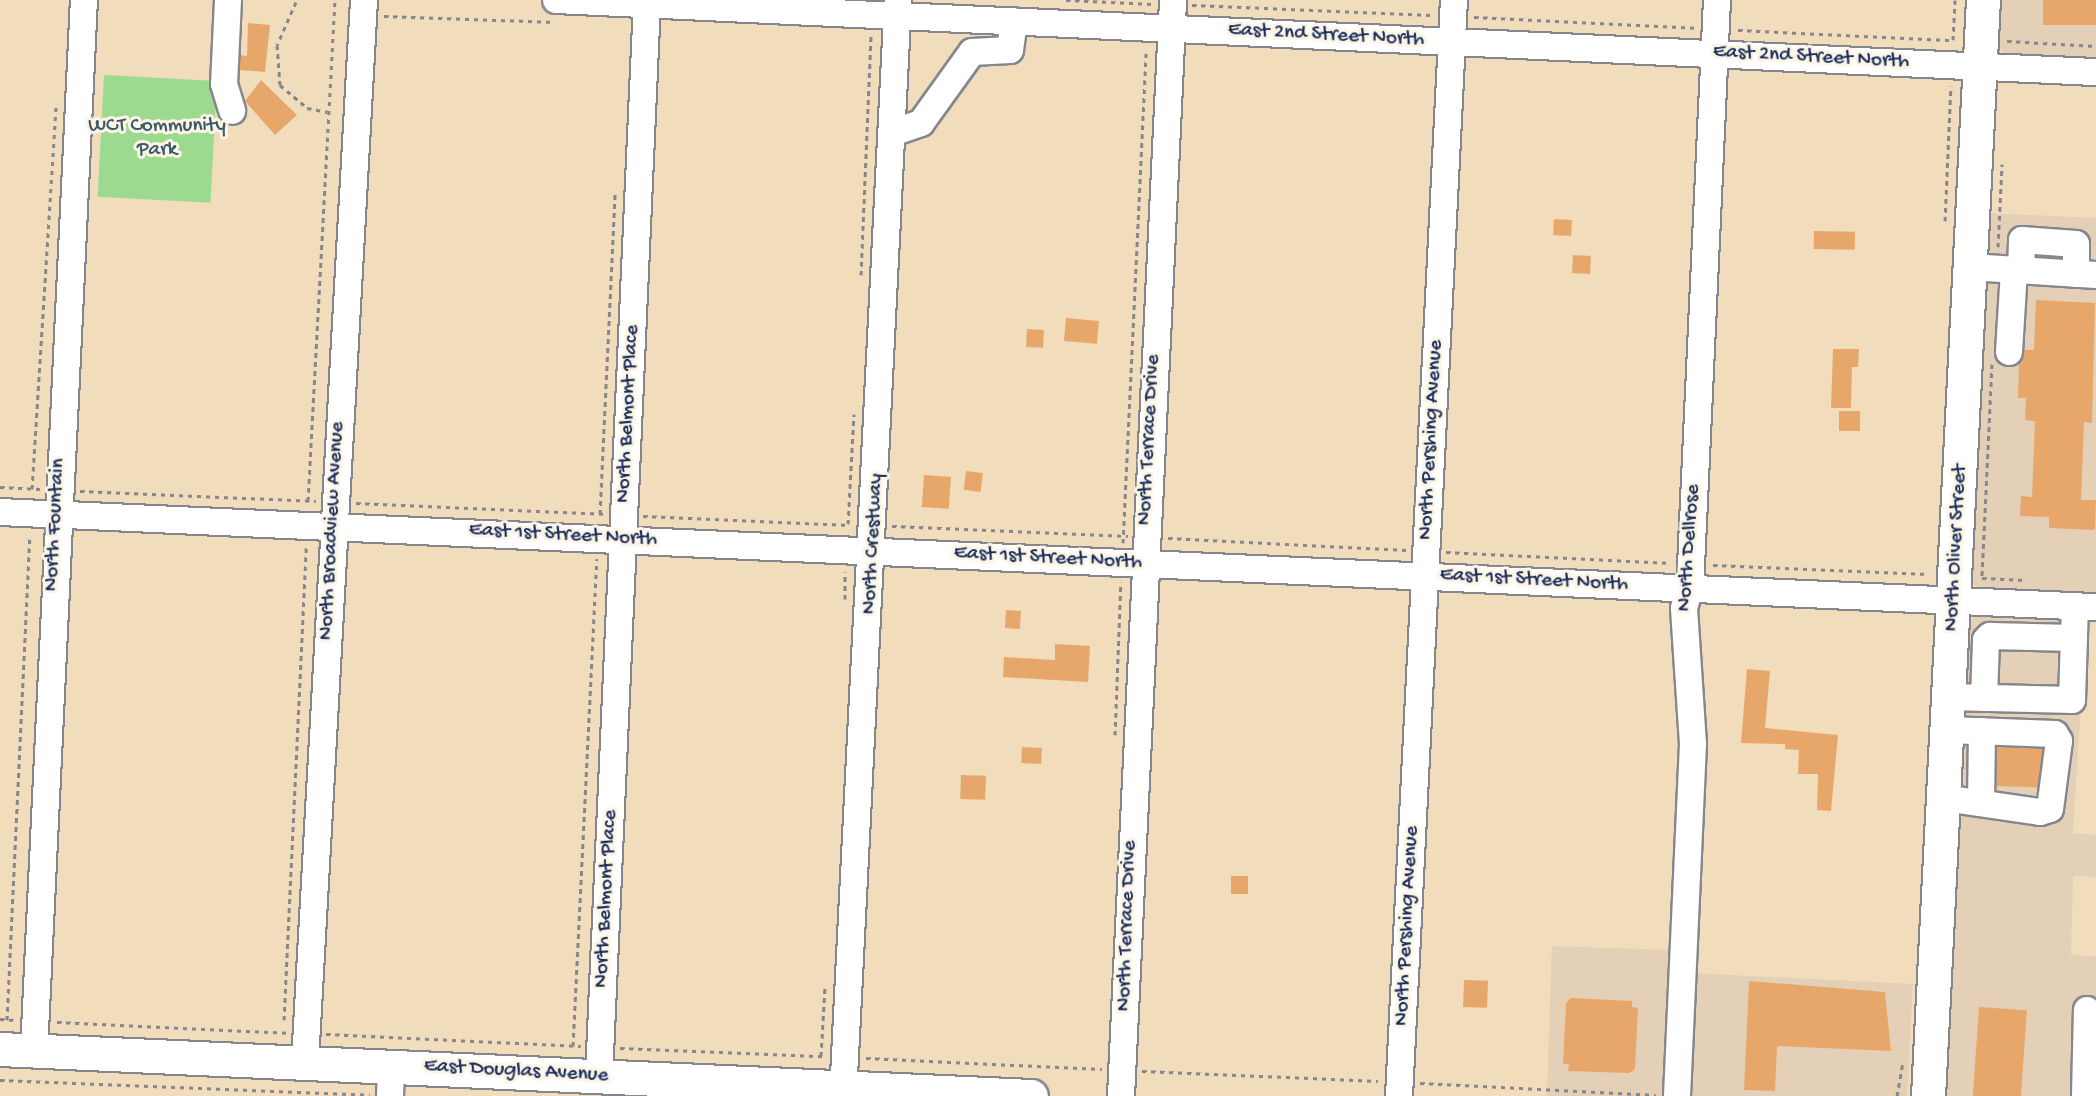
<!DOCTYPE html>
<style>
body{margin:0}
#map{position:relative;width:2096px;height:1096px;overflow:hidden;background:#f1dcbc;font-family:"Gochi Hand",sans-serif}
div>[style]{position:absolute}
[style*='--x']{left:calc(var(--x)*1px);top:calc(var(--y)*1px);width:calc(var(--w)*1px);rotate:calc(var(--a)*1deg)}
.built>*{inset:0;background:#e4d0b6;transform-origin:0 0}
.green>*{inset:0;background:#9bda8f;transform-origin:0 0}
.building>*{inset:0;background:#e8a76a;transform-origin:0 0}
.path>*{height:3px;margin-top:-1.5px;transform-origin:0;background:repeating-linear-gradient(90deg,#86868d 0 4.5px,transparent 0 9px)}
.roads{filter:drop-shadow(2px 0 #86868d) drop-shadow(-2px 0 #86868d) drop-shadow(0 2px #86868d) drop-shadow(0 -2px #86868d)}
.minor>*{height:26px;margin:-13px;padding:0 13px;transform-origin:13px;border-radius:13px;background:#fff}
.major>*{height:33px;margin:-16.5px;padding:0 16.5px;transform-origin:16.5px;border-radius:16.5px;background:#fff}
span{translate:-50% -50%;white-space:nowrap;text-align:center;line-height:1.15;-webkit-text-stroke:6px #fcf5e5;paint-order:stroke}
.street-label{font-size:21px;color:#1b2f5e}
.park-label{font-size:21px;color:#3b5a6a}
</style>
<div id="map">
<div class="built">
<i style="clip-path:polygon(1997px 0,2096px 0,2096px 60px,2003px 53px,1995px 37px)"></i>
<i style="clip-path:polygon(1985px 213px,2096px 218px,2096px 598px,1984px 592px,1969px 581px)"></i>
<i style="clip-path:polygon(1976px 614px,2086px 622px,2073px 833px,2096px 835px,2096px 877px,2073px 876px,2071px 955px,2096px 956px,2096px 1096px,1946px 1096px,1968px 627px)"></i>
<i style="left:1552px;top:946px;width:117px;height:150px;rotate:2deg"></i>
<i style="clip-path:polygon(1690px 973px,1913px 984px,1907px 1096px,1693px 1096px,1687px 1088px)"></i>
</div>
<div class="green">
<i style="left:104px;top:75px;width:113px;height:122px;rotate:3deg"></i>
</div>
<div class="building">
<i style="left:2043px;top:0;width:53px;height:25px"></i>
<i style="clip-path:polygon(248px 23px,270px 25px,265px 72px,240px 70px,240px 55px,247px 56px)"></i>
<i style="clip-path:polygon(261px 80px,297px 115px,275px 135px,245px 101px)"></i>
<i style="left:1554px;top:219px;width:18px;height:16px;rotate:3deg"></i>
<i style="left:1814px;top:231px;width:41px;height:18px;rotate:1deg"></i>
<i style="left:1573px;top:255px;width:18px;height:18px;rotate:3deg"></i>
<i style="clip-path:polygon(2036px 300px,2095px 303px,2092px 423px,2084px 422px,2081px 500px,2096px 500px,2095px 530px,2049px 528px,2049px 517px,2020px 516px,2021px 496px,2032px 497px,2035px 421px,2025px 420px,2026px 398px,2018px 398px,2019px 363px,2024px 350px,2034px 350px)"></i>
<i style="left:1066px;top:318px;width:33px;height:23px;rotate:5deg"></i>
<i style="left:1027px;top:329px;width:17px;height:18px;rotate:3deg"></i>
<i style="clip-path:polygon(1833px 349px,1859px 349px,1858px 367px,1852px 367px,1851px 408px,1831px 408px)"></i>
<i style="left:1839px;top:411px;width:21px;height:20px"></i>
<i style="left:966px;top:471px;width:17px;height:19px;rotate:7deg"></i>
<i style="left:924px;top:475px;width:27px;height:32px;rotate:4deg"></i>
<i style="left:1006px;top:610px;width:15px;height:18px;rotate:4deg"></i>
<i style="clip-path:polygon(1055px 644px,1090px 646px,1088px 682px,1003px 677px,1004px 657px,1055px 660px)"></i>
<i style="clip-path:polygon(1747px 669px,1770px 671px,1765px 728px,1838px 735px,1831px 811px,1817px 810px,1818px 774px,1798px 774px,1799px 750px,1785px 749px,1785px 744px,1741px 743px)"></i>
<i style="left:1022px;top:747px;width:20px;height:16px;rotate:3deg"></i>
<i style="left:1997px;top:747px;width:46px;height:39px;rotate:2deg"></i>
<i style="left:961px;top:775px;width:25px;height:24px;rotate:2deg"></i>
<i style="left:1231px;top:876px;width:17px;height:18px"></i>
<i style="left:1464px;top:980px;width:24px;height:27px;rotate:2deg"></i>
<i style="clip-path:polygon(1749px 981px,1885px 992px,1891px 1051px,1777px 1046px,1775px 1091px,1744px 1090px)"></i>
<i style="clip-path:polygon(1571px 998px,1632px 1001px,1632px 1007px,1638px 1008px,1635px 1069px,1629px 1073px,1568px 1071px,1569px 1064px,1563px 1064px,1566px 1003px)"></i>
<i style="left:1979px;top:1007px;width:48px;height:89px;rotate:4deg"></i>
</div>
<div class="path">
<i style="--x:1066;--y:0;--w:87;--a:2.6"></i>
<i style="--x:296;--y:2;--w:47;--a:113.8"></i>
<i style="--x:277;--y:45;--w:40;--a:85.7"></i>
<i style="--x:280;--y:85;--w:35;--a:40"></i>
<i style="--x:307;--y:108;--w:21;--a:11"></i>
<i style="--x:1192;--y:5;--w:239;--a:2.4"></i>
<i style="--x:384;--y:16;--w:170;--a:2"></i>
<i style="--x:1474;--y:17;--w:221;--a:2.8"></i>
<i style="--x:1738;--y:30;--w:215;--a:2.7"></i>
<i style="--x:1953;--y:40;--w:40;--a:-87.1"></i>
<i style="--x:2007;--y:41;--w:89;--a:3.2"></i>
<i style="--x:1945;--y:221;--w:135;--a:-87.5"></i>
<i style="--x:1998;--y:247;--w:83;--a:-87.2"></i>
<i style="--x:861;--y:275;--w:239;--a:-87.6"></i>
<i style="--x:1992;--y:364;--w:214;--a:92.7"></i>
<i style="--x:1982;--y:578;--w:43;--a:2.7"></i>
<i style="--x:0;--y:487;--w:40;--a:2.9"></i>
<i style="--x:32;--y:489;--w:386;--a:-86.4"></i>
<i style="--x:80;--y:491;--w:236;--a:2.4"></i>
<i style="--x:308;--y:501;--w:502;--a:-86.92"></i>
<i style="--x:356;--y:503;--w:248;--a:2.5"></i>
<i style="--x:600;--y:514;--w:320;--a:-87.3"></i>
<i style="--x:643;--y:516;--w:207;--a:2.5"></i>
<i style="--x:848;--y:524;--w:110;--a:-86.9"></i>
<i style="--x:892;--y:526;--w:236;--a:2.4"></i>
<i style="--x:1168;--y:538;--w:239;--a:2.9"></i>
<i style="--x:1123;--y:543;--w:495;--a:-87.3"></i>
<i style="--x:1446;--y:552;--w:225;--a:2.8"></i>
<i style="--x:1713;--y:565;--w:215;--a:2.4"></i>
<i style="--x:845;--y:599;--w:27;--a:-90"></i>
<i style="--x:1115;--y:735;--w:153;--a:-87.8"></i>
<i style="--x:0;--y:1019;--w:14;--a:4"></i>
<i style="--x:7;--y:1020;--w:486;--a:-87.3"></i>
<i style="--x:284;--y:1020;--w:474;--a:-87.3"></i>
<i style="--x:57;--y:1022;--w:230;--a:2.7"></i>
<i style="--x:326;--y:1034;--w:255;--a:2.7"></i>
<i style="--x:573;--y:1046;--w:488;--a:-87.2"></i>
<i style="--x:620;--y:1048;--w:203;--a:2.3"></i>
<i style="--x:821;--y:1056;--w:70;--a:-86.7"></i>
<i style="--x:866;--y:1058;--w:236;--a:2.7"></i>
<i style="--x:1142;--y:1071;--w:236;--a:2.4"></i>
<i style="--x:0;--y:1080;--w:370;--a:2.3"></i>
<i style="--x:1420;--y:1083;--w:236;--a:2.9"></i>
<i style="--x:1897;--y:1096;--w:36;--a:-80"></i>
</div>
<div class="roads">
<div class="minor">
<i style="--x:228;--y:0;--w:84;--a:92.7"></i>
<i style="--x:224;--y:84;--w:28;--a:73"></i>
<i style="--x:556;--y:0;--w:1542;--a:2.68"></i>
<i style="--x:892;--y:133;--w:31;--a:-19"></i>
<i style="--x:921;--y:123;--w:87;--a:-54.3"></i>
<i style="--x:972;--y:52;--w:38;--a:-3"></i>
<i style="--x:1010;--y:50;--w:29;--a:-82"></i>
<i style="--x:1970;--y:267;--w:126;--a:3.6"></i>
<i style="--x:2021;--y:270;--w:30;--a:-88"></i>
<i style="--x:2022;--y:240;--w:54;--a:4.2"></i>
<i style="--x:2076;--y:244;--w:30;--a:90"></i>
<i style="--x:2009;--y:352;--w:82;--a:-86.5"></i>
<i style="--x:0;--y:512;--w:2098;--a:2.6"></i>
<i style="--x:1949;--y:697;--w:123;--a:1.4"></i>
<i style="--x:2072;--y:700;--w:94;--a:-88.2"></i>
<i style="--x:1984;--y:698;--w:58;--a:-88"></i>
<i style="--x:1986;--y:640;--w:6;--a:-45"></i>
<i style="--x:1990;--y:636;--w:84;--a:1.4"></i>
<i style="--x:1944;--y:798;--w:97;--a:8.3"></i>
<i style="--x:2040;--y:812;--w:10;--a:-17"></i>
<i style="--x:2050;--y:809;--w:69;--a:-82.5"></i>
<i style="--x:2059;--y:741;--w:8;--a:-120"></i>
<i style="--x:2055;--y:734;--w:108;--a:-177.9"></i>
<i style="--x:1981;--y:803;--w:72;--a:-89.2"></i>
<i style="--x:34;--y:1051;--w:1052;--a:-87.28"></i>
<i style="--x:305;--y:1062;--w:1064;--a:-86.82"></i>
<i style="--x:599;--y:1076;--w:1073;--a:-87.44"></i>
<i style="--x:390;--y:1096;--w:30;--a:-88"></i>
<i style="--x:843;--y:1096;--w:1097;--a:-87.13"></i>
<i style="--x:1121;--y:1096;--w:1097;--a:-87.28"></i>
<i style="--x:1399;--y:1096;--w:1097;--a:-87.13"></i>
<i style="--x:1677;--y:1096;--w:352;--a:-87.4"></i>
<i style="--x:1693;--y:744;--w:136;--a:-93.8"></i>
<i style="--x:1684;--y:608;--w:21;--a:-73"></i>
<i style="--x:1690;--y:588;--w:589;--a:-87.37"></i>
<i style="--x:2085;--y:1096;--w:86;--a:-88.7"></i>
</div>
<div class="major">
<i style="--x:0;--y:1049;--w:1032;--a:2.61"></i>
<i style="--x:1928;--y:1096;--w:1097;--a:-87.13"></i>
</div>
</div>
<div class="street-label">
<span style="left:1326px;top:36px;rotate:3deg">East 2nd Street North</span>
<span style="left:1811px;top:58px;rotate:3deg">East 2nd Street North</span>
<span style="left:629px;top:414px;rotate:-87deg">North Belmont Place</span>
<span style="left:1150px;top:440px;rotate:-87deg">North Terrace Drive</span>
<span style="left:1432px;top:440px;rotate:-87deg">North Pershing Avenue</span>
<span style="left:56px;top:525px;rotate:-87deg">North Fountain</span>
<span style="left:333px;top:531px;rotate:-87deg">North Broadview Avenue</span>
<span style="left:563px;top:536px;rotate:3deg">East 1st Street North</span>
<span style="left:874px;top:544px;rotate:-87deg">North Crestway</span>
<span style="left:1690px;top:548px;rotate:-86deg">North Dellrose</span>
<span style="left:1957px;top:548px;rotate:-87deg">North Oliver Street</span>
<span style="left:1048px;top:559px;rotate:3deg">East 1st Street North</span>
<span style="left:1534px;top:581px;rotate:3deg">East 1st Street North</span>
<span style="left:607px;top:899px;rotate:-87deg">North Belmont Place</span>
<span style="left:1128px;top:926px;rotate:-88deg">North Terrace Drive</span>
<span style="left:1408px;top:926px;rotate:-87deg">North Pershing Avenue</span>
<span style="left:516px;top:1072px;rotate:3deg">East Douglas Avenue</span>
</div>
<div class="park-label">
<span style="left:157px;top:139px">WCT Community<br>Park</span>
</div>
</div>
